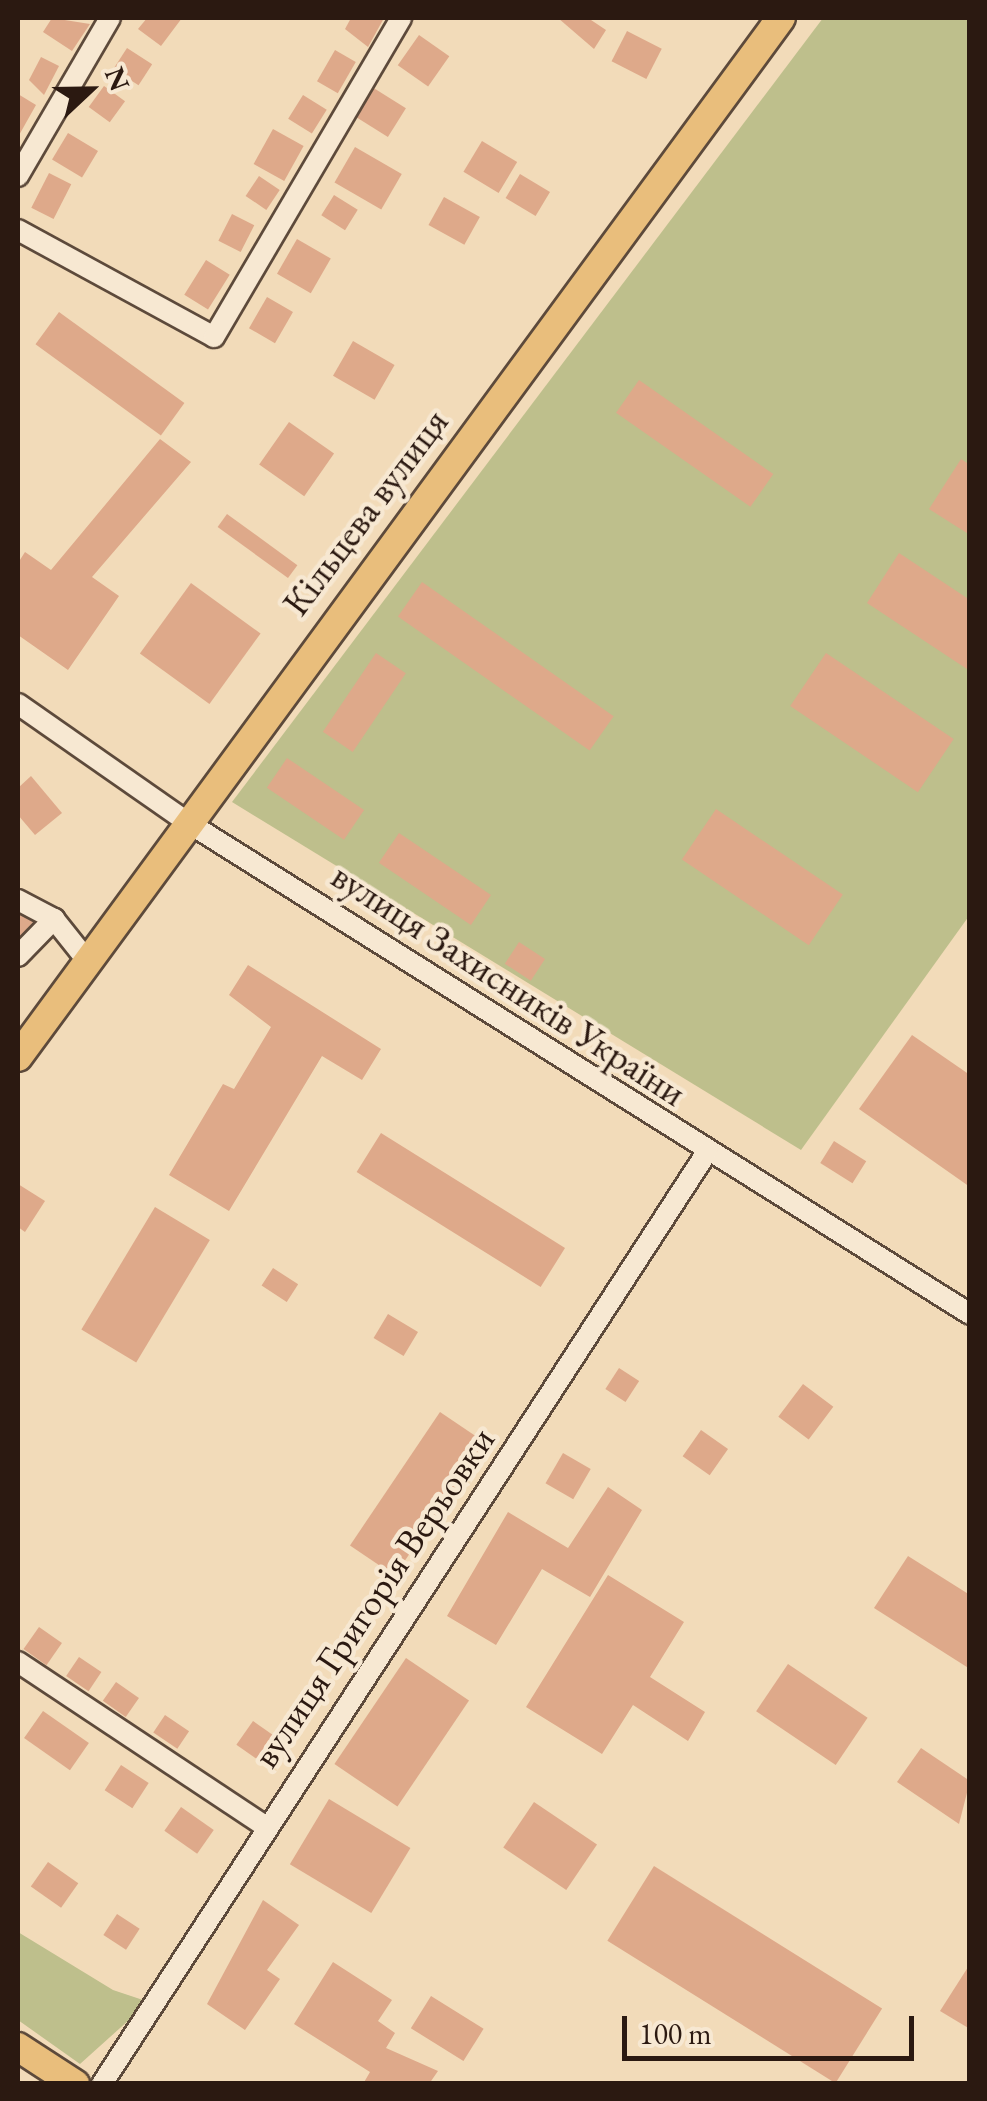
<!DOCTYPE html>
<meta charset="utf-8">
<style>
body{margin:0}
#map{position:relative;width:987px;height:2101px;overflow:hidden;background:#f2dbb9;font-family:"EB Garamond",serif}
div>[style]{position:absolute}
[style*='--x']{left:calc(var(--x)*1px);top:calc(var(--y)*1px);width:calc(var(--w)*1px);rotate:calc(var(--a)*1deg)}
.green>*{inset:0;background:#bebf8c}
.building>*{inset:0;background:#dea98a;transform-origin:0 0}
.roads{filter:drop-shadow(2px 0 #5d4a3b) drop-shadow(-2px 0 #5d4a3b) drop-shadow(0 2px #5d4a3b) drop-shadow(0 -2px #5d4a3b)}
.minor>*{height:20px;margin:-10px;padding:0 10px;transform-origin:10px;border-radius:10px;background:#f7e8d2}
.major>*{height:28px;margin:-14px;padding:0 14px;transform-origin:14px;border-radius:14px;background:#e9be7c}
span{translate:-50% -50%;white-space:nowrap;text-align:center;line-height:1.15;-webkit-text-stroke:9px #f7e8d2;paint-order:stroke}
.street-label{font-size:38px;color:#2b1911}
.frame{position:absolute;inset:0;border:20px solid #2b1911;pointer-events:none}
.north{position:absolute;left:40px;top:40px;width:100px;height:100px;-webkit-text-stroke:8px #f7e8d2;paint-order:stroke;rotate:68deg;font-size:28px;font-weight:700;line-height:40px;text-align:center;color:#2b1911}
.north::after{content:'';display:block;margin:auto;width:35px;height:45px;background:#2b1911;clip-path:polygon(50% 0,100% 100%,50% 72%,0 100%)}
.scale{position:absolute;left:622px;top:2016px;width:292px;height:45px;box-sizing:border-box;border:5px solid #2b1911;border-top:0;padding-left:12px;font-size:30px;line-height:35px;white-space:nowrap;color:#2b1911;-webkit-text-stroke:8px #f7e8d2;paint-order:stroke}
</style>
<div id="map">
<div class="green">
<i style="clip-path:polygon(823px 18px,969px 18px,969px 916px,801px 1150px,232px 802px)"></i>
<i style="clip-path:polygon(18px 1932px,113px 1990px,149px 2002px,80px 2064px,18px 2020px)"></i>
</div>
<div class="building">
<i style="clip-path:polygon(52px 18px,90px 24px,72px 51px,43px 32px)"></i>
<i style="clip-path:polygon(147px 18px,182px 18px,161px 46px,138px 29px)"></i>
<i style="clip-path:polygon(351px 18px,384px 18px,368px 47px,345px 29px)"></i>
<i style="clip-path:polygon(558px 18px,588px 18px,606px 30px,594px 49px)"></i>
<i style="left:627px;top:31px;width:39px;height:34px;rotate:27deg"></i>
<i style="left:419px;top:35px;width:37px;height:37px;rotate:35deg"></i>
<i style="left:127px;top:48px;width:30px;height:25px;rotate:33deg"></i>
<i style="left:335px;top:50px;width:24px;height:36px;rotate:30deg"></i>
<i style="clip-path:polygon(41px 57px,59px 66px,44px 95px,29px 80px)"></i>
<i style="left:104px;top:86px;width:26px;height:26px;rotate:36deg"></i>
<i style="left:372px;top:87px;width:40px;height:34px;rotate:32deg"></i>
<i style="clip-path:polygon(18px 94px,36px 105px,18px 137px)"></i>
<i style="left:303px;top:95px;width:28px;height:28px;rotate:32deg"></i>
<i style="left:273px;top:129px;width:35px;height:40px;rotate:29deg"></i>
<i style="left:68px;top:133px;width:35px;height:31px;rotate:31deg"></i>
<i style="left:482px;top:141px;width:41px;height:36px;rotate:31deg"></i>
<i style="left:355px;top:147px;width:54px;height:41px;rotate:30deg"></i>
<i style="left:49px;top:173px;width:25px;height:39px;rotate:27deg"></i>
<i style="left:520px;top:174px;width:35px;height:28px;rotate:31deg"></i>
<i style="left:259px;top:176px;width:25px;height:24px;rotate:34deg"></i>
<i style="left:334px;top:195px;width:28px;height:24px;rotate:32deg"></i>
<i style="left:444px;top:197px;width:41px;height:32px;rotate:29deg"></i>
<i style="left:232px;top:214px;width:25px;height:30px;rotate:27deg"></i>
<i style="left:297px;top:239px;width:39px;height:40px;rotate:30deg"></i>
<i style="left:206px;top:260px;width:28px;height:41px;rotate:32deg"></i>
<i style="left:267px;top:297px;width:30px;height:36px;rotate:30deg"></i>
<i style="left:59px;top:312px;width:155px;height:40px;rotate:36deg"></i>
<i style="left:353px;top:341px;width:48px;height:40px;rotate:30deg"></i>
<i style="left:639px;top:380px;width:164px;height:40px;rotate:35deg"></i>
<i style="left:289px;top:422px;width:55px;height:52px;rotate:35deg"></i>
<i style="clip-path:polygon(160px 439px,191px 462px,92px 577px,119px 596px,68px 670px,18px 635px,18px 563px,25px 552px,51px 570px)"></i>
<i style="clip-path:polygon(961px 459px,970px 465px,970px 535px,929px 509px)"></i>
<i style="left:227px;top:514px;width:87px;height:16px;rotate:36deg"></i>
<i style="clip-path:polygon(899px 553px,970px 600px,970px 671px,867px 603px)"></i>
<i style="left:422px;top:582px;width:234px;height:42px;rotate:35deg"></i>
<i style="left:191px;top:583px;width:86px;height:87px;rotate:36deg"></i>
<i style="left:376px;top:653px;width:36px;height:95px;rotate:34deg"></i>
<i style="left:826px;top:653px;width:154px;height:64px;rotate:34deg"></i>
<i style="left:287px;top:758px;width:93px;height:36px;rotate:34deg"></i>
<i style="clip-path:polygon(31px 776px,62px 813px,35px 835px,18px 815px,18px 788px)"></i>
<i style="left:716px;top:809px;width:153px;height:61px;rotate:34deg"></i>
<i style="left:399px;top:833px;width:111px;height:36px;rotate:34deg"></i>
<i style="clip-path:polygon(18px 905px,34px 921px,18px 939px)"></i>
<i style="left:519px;top:942px;width:31px;height:26px;rotate:33deg"></i>
<i style="clip-path:polygon(248px 965px,381px 1049px,362px 1080px,322px 1056px,229px 1211px,169px 1175px,223px 1084px,234px 1089px,271px 1027px,229px 995px)"></i>
<i style="clip-path:polygon(912px 1035px,970px 1075px,970px 1187px,859px 1109px)"></i>
<i style="left:381px;top:1133px;width:217px;height:46px;rotate:32deg"></i>
<i style="left:834px;top:1141px;width:38px;height:26px;rotate:32deg"></i>
<i style="clip-path:polygon(18px 1184px,45px 1201px,25px 1232px,18px 1227px)"></i>
<i style="left:155px;top:1207px;width:64px;height:143px;rotate:31deg"></i>
<i style="left:273px;top:1268px;width:30px;height:21px;rotate:33deg"></i>
<i style="left:388px;top:1314px;width:35px;height:28px;rotate:31deg"></i>
<i style="left:619px;top:1368px;width:24px;height:25px;rotate:33deg"></i>
<i style="left:803px;top:1384px;width:38px;height:41px;rotate:37deg"></i>
<i style="left:440px;top:1412px;width:54px;height:161px;rotate:34deg"></i>
<i style="left:701px;top:1430px;width:33px;height:32px;rotate:35deg"></i>
<i style="left:563px;top:1453px;width:32px;height:35px;rotate:30deg"></i>
<i style="clip-path:polygon(608px 1487px,642px 1510px,590px 1597px,542px 1569px,496px 1645px,447px 1616px,508px 1512px,568px 1548px)"></i>
<i style="clip-path:polygon(908px 1556px,970px 1595px,970px 1669px,874px 1608px)"></i>
<i style="clip-path:polygon(608px 1575px,684px 1622px,650px 1677px,705px 1712px,688px 1741px,633px 1705px,602px 1754px,526px 1707px)"></i>
<i style="left:39px;top:1627px;width:28px;height:27px;rotate:35deg"></i>
<i style="left:79px;top:1657px;width:27px;height:23px;rotate:34deg"></i>
<i style="left:406px;top:1658px;width:76px;height:128px;rotate:34deg"></i>
<i style="left:788px;top:1664px;width:96px;height:57px;rotate:34deg"></i>
<i style="left:116px;top:1682px;width:28px;height:23px;rotate:35deg"></i>
<i style="left:43px;top:1711px;width:56px;height:33px;rotate:35deg"></i>
<i style="left:165px;top:1715px;width:29px;height:21px;rotate:34deg"></i>
<i style="left:253px;top:1721px;width:37px;height:29px;rotate:35deg"></i>
<i style="clip-path:polygon(921px 1748px,970px 1781px,959px 1824px,897px 1782px)"></i>
<i style="left:121px;top:1765px;width:33px;height:30px;rotate:33deg"></i>
<i style="left:329px;top:1799px;width:95px;height:76px;rotate:31deg"></i>
<i style="left:534px;top:1802px;width:76px;height:55px;rotate:34deg"></i>
<i style="left:181px;top:1807px;width:40px;height:29px;rotate:35deg"></i>
<i style="left:48px;top:1862px;width:37px;height:30px;rotate:35deg"></i>
<i style="left:654px;top:1866px;width:269px;height:88px;rotate:32deg"></i>
<i style="clip-path:polygon(263px 1900px,299px 1925px,267px 1970px,280px 1979px,245px 2030px,207px 2004px)"></i>
<i style="left:117px;top:1914px;width:27px;height:25px;rotate:33deg"></i>
<i style="clip-path:polygon(333px 1962px,392px 2000px,378px 2021px,395px 2033px,386px 2048px,438px 2071px,429px 2084px,363px 2084px,370px 2072px,294px 2024px)"></i>
<i style="clip-path:polygon(970px 1964px,970px 2029px,940px 2011px)"></i>
<i style="left:431px;top:1996px;width:62px;height:38px;rotate:32deg"></i>
</div>
<div class="roads">
<div class="minor">
<i style="--x:18;--y:176;--w:183;--a:-59.8"></i>
<i style="--x:18;--y:230;--w:223;--a:28.6"></i>
<i style="--x:214;--y:337;--w:370;--a:-59.6"></i>
<i style="--x:18;--y:704;--w:203;--a:34.9"></i>
<i style="--x:184;--y:820;--w:928;--a:32.15"></i>
<i style="--x:18;--y:900;--w:41;--a:27.8"></i>
<i style="--x:54;--y:919;--w:56;--a:51.5"></i>
<i style="--x:18;--y:956;--w:52;--a:-45.8"></i>
<i style="--x:18;--y:1662;--w:293;--a:33.6"></i>
<i style="--x:102;--y:2084;--w:1111;--a:-57.01"></i>
</div>
<div class="major">
<i style="--x:18;--y:1057;--w:1289;--a:-53.71"></i>
<i style="--x:18;--y:2047;--w:68;--a:33"></i>
</div>
</div>
<div class="street-label">
<span style="left:365px;top:512px;rotate:-53deg">Кільцева вулиця</span>
<span style="left:509px;top:984px;rotate:33deg">вулиця Захисників України</span>
<span style="left:373px;top:1597px;rotate:-56deg">вулиця Григорія Верьовки</span>
</div>
<div class="frame"></div>
<div class="north">N</div>
<div class="scale">100 m</div>
</div>
